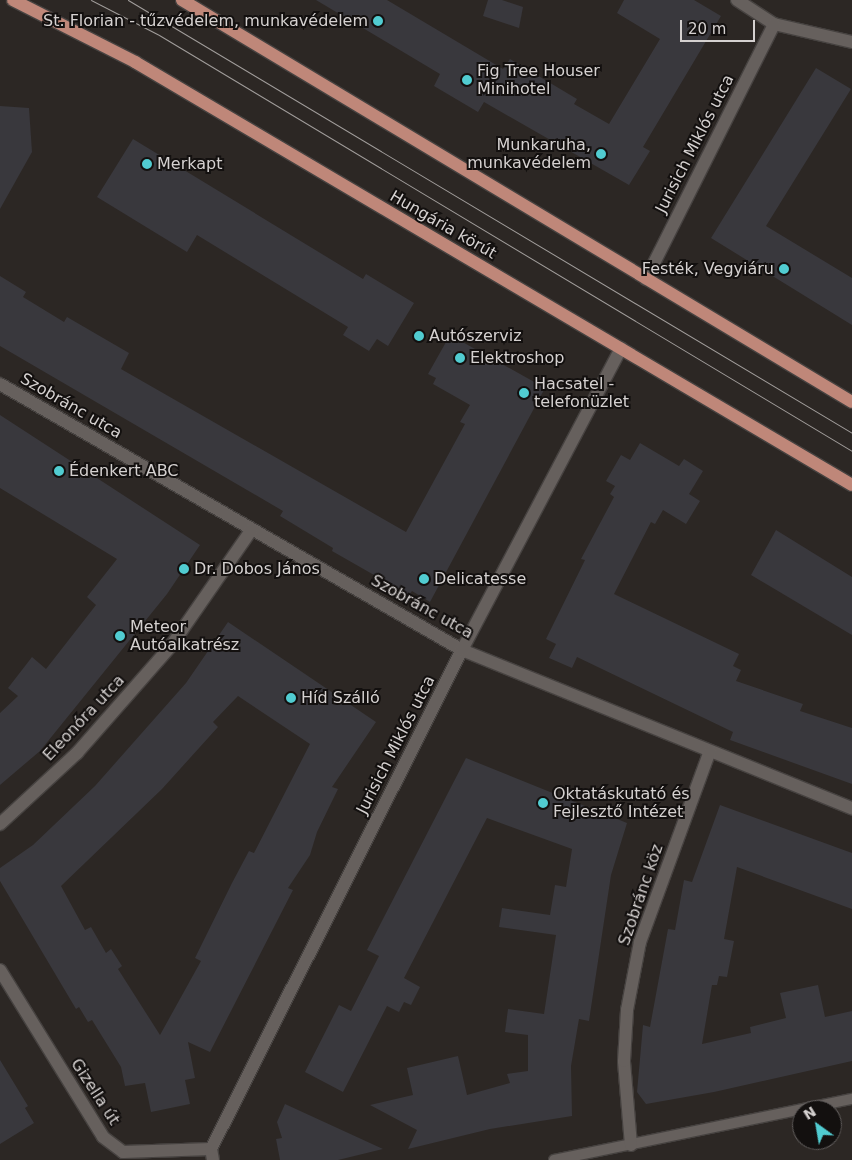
<!DOCTYPE html>
<meta charset="utf-8">
<style>
body{margin:0}
#map{position:relative;width:852px;height:1160px;overflow:hidden;background:#2c2724;font-family:"DejaVu Sans",sans-serif}
div>[style]{position:absolute}
[style*='--x']{left:calc(var(--x)*1px);top:calc(var(--y)*1px);width:calc(var(--w)*1px);rotate:calc(var(--a)*1deg)}
.building>*{inset:0;background:#39383d}
.roads{filter:drop-shadow(1px 0 #464240) drop-shadow(-1px 0 #464240) drop-shadow(0 1px #464240) drop-shadow(0 -1px #464240)}
.lane>*{height:10px;margin:-5px;padding:0 5px;transform-origin:5px;border-radius:5px;background:#66605d}
.street>*{height:12px;margin:-6px;padding:0 6px;transform-origin:6px;border-radius:6px;background:#66605d}
.primary>*{height:12px;margin:-6px;padding:0 6px;transform-origin:6px;border-radius:6px;background:#bf8779}
.tram>*{height:1px;margin:-0.5px;padding:0 0.5px;transform-origin:0.5px;border-radius:0.5px;background:#a29e9c}
.dots>*{width:14px;height:14px;translate:-50% -50%;box-sizing:border-box;border:2px solid #13100f;border-radius:50%}
span{translate:-50% -50%;white-space:nowrap;text-align:center;line-height:1.15;-webkit-text-stroke:4px #13100f;paint-order:stroke}
.poi-label{font-size:16px;color:#d5d1d0}
.right{translate:-100% -50%;text-align:right}
.left{translate:0 -50%;text-align:left}
.street-label{font-size:16px;color:#d5d1d0}
.north{position:absolute;left:792px;top:1100px;width:50px;height:50px;box-sizing:border-box;background:#13100f;border:1px solid #615d5c;border-radius:50%;rotate:328deg;font-size:14px;font-weight:700;line-height:20px;text-align:center;color:#d5d1d0}
.north::after{content:'';display:block;margin:auto;width:18px;height:22px;background:#51ccd1;clip-path:polygon(50% 0,100% 100%,50% 72%,0 100%)}
.scale{position:absolute;left:680px;top:20px;width:75px;height:22px;box-sizing:border-box;border:2px solid #d5d1d0;border-top:0;padding-left:6px;font-size:15px;line-height:18px;white-space:nowrap;color:#d5d1d0;-webkit-text-stroke:4px #13100f;paint-order:stroke}
</style>
<div id="map">
<div class="building">
<i style="clip-path:polygon(316px 0,387px 0,503px 69px,510px 59px,577px 99px,574px 104px,609px 124px,660px 39px,617px 13px,624px 0,694px 0,721px 16px,643px 147px,650px 151px,629px 185px,484px 102px,478px 112px,434px 86px,440px 74px)"></i>
<i style="clip-path:polygon(488px 0,502px 0,523px 7px,519px 28px,483px 16px)"></i>
<i style="clip-path:polygon(816px 68px,851px 89px,766px 226px,852px 278px,852px 325px,711px 238px)"></i>
<i style="clip-path:polygon(0 106px,29px 108px,32px 152px,0 209px)"></i>
<i style="clip-path:polygon(133px 139px,363px 279px,366px 274px,414px 303px,388px 346px,377px 339px,369px 351px,343px 335px,348px 327px,197px 235px,187px 252px,97px 197px)"></i>
<i style="clip-path:polygon(0 276px,26px 292px,23px 297px,64px 322px,67px 317px,129px 353px,121px 369px,406px 532px,465px 424px,460px 422px,470px 405px,433px 384px,436px 378px,428px 374px,450px 335px,545px 388px,430px 602px,412px 591px,409px 595px,332px 551px,333px 548px,280px 516px,283px 511px,0 346px)"></i>
<i style="clip-path:polygon(0 415px,200px 545px,167px 594px,40px 751px,0 785px,0 713px,18px 696px,8px 688px,32px 657px,46px 669px,96px 605px,87px 597px,117px 559px,0 488px)"></i>
<i style="clip-path:polygon(640px 443px,679px 466px,684px 459px,703px 471px,689px 494px,700px 501px,686px 524px,663px 510px,655px 524px,651px 522px,614px 594px,739px 654px,733px 666px,741px 670px,736px 681px,803px 704px,800px 711px,852px 728px,852px 784px,730px 740px,733px 732px,577px 657px,572px 668px,549px 658px,556px 644px,546px 639px,585px 560px,581px 559px,614px 497px,610px 494px,615px 486px,606px 481px,621px 455px,630px 460px)"></i>
<i style="clip-path:polygon(776px 530px,852px 577px,852px 635px,751px 575px)"></i>
<i style="clip-path:polygon(evenodd,228px 622px,376px 722px,332px 787px,338px 789px,317px 832px,310px 855px,288px 888px,293px 890px,210px 1052px,188px 1042px,195px 1078px,185px 1080px,190px 1104px,151px 1112px,145px 1083px,125px 1086px,121px 1067px,92px 1020px,88px 1022px,79px 1007px,76px 1009px,0 881px,0 868px,33px 845px,95px 786px,186px 683px,228px 622px,238px 696px,310px 744px,254px 853px,249px 851px,232px 883px,195px 958px,201px 961px,160px 1035px,118px 969px,122px 966px,111px 949px,106px 953px,91px 927px,85px 930px,61px 886px,162px 789px,218px 727px,213px 722px,238px 696px)"></i>
<i style="clip-path:polygon(466px 758px,627px 823px,611px 875px,589px 1021px,579px 1019px,571px 1066px,572px 1116px,490px 1129px,408px 1149px,417px 1130px,370px 1105px,413px 1095px,407px 1068px,458px 1056px,467px 1095px,510px 1083px,507px 1074px,528px 1071px,528px 1035px,505px 1032px,508px 1009px,544px 1014px,556px 935px,499px 927px,502px 908px,550px 915px,555px 885px,566px 887px,572px 849px,487px 818px,404px 978px,420px 987px,411px 1005px,404px 1002px,399px 1012px,387px 1006px,343px 1092px,305px 1072px,339px 1005px,351px 1011px,379px 956px,367px 950px)"></i>
<i style="clip-path:polygon(720px 805px,852px 853px,852px 909px,737px 867px,724px 939px,734px 941px,727px 977px,719px 976px,717px 985px,712px 985px,702px 1044px,751px 1033px,750px 1027px,786px 1018px,780px 993px,818px 985px,825px 1017px,852px 1011px,852px 1061px,714px 1092px,646px 1104px,637px 1092px,643px 1025px,650px 1027px,668px 929px,675px 930px,684px 880px,692px 882px)"></i>
<i style="clip-path:polygon(0 1060px,28px 1106px,25px 1108px,34px 1123px,0 1144px)"></i>
<i style="clip-path:polygon(285px 1104px,383px 1149px,338px 1160px,280px 1160px,276px 1139px,282px 1138px,277px 1122px)"></i>
</div>
<div class="roads">
<div class="lane">
<i style="--x:554;--y:1160;--w:304;--a:-11.6"></i>
</div>
<div class="street">
<i style="--x:737;--y:0;--w:44;--a:33"></i>
<i style="--x:774;--y:24;--w:80;--a:13"></i>
<i style="--x:646;--y:279;--w:285;--a:-63.3"></i>
<i style="--x:0;--y:384;--w:533;--a:29.93"></i>
<i style="--x:462;--y:650;--w:421;--a:22.1"></i>
<i style="--x:0;--y:824;--w:105;--a:-42.7"></i>
<i style="--x:77;--y:753;--w:142;--a:-48.7"></i>
<i style="--x:171;--y:646;--w:142;--a:-55.3"></i>
<i style="--x:0;--y:970;--w:196;--a:58.3"></i>
<i style="--x:103;--y:1137;--w:25;--a:37"></i>
<i style="--x:123;--y:1152;--w:88;--a:-2"></i>
<i style="--x:631;--y:1145;--w:84;--a:-94.8"></i>
<i style="--x:624;--y:1061;--w:51;--a:-86.6"></i>
<i style="--x:627;--y:1010;--w:69;--a:-79.2"></i>
<i style="--x:640;--y:942;--w:203;--a:-69.9"></i>
<i style="--x:213;--y:1160;--w:11;--a:-100"></i>
<i style="--x:211;--y:1149;--w:559;--a:-63.3"></i>
<i style="--x:462;--y:650;--w:341;--a:-62.2"></i>
</div>
<div class="primary">
<i style="--x:13;--y:0;--w:137;--a:26.9"></i>
<i style="--x:135;--y:62;--w:832;--a:30.54"></i>
<i style="--x:182;--y:0;--w:781;--a:30.96"></i>
</div>
</div>
<div class="tram">
<i style="--x:91;--y:0;--w:76;--a:27.2"></i>
<i style="--x:159;--y:35;--w:808;--a:30.98"></i>
<i style="--x:128;--y:0;--w:844;--a:30.88"></i>
</div>
<div class="dots">
<i style="left:378px;top:21px;background:#51ccd1"></i>
<i style="left:467px;top:80px;background:#51ccd1"></i>
<i style="left:601px;top:154px;background:#51ccd1"></i>
<i style="left:147px;top:164px;background:#51ccd1"></i>
<i style="left:784px;top:269px;background:#51ccd1"></i>
<i style="left:419px;top:336px;background:#51ccd1"></i>
<i style="left:460px;top:358px;background:#51ccd1"></i>
<i style="left:524px;top:393px;background:#51ccd1"></i>
<i style="left:59px;top:471px;background:#51ccd1"></i>
<i style="left:184px;top:569px;background:#51ccd1"></i>
<i style="left:424px;top:579px;background:#51ccd1"></i>
<i style="left:120px;top:636px;background:#51ccd1"></i>
<i style="left:291px;top:698px;background:#51ccd1"></i>
<i style="left:543px;top:803px;background:#51ccd1"></i>
</div>
<div class="poi-label">
<span class="right" style="left:368px;top:21px">St. Florian - tűzvédelem, munkavédelem</span>
<span class="left" style="left:477px;top:80px">Fig Tree Houser<br>Minihotel</span>
<span class="right" style="left:591px;top:154px">Munkaruha,<br>munkavédelem</span>
<span class="left" style="left:157px;top:164px">Merkapt</span>
<span class="right" style="left:774px;top:269px">Festék, Vegyiáru</span>
<span class="left" style="left:429px;top:336px">Autószerviz</span>
<span class="left" style="left:470px;top:358px">Elektroshop</span>
<span class="left" style="left:534px;top:393px">Hacsatel -<br>telefonüzlet</span>
<span class="left" style="left:69px;top:471px">Édenkert ABC</span>
<span class="left" style="left:194px;top:569px">Dr. Dobos János</span>
<span class="left" style="left:434px;top:579px">Delicatesse</span>
<span class="left" style="left:130px;top:636px">Meteor<br>Autóalkatrész</span>
<span class="left" style="left:301px;top:698px">Híd Szálló</span>
<span class="left" style="left:553px;top:803px">Oktatáskutató és<br>Fejlesztő Intézet</span>
</div>
<div class="street-label">
<span style="left:695px;top:144px;rotate:-63deg">Jurisich Miklós utca</span>
<span style="left:443px;top:225px;rotate:30deg">Hungária körút</span>
<span style="left:71px;top:406px;rotate:30deg">Szobránc utca</span>
<span style="left:422px;top:607px;rotate:29deg">Szobránc utca</span>
<span style="left:84px;top:718px;rotate:-47deg">Eleonóra utca</span>
<span style="left:396px;top:745px;rotate:-63deg">Jurisich Miklós utca</span>
<span style="left:641px;top:895px;rotate:-71deg">Szobránc köz</span>
<span style="left:95px;top:1092px;rotate:57deg">Gizella út</span>
</div>
<div class="north">N</div>
<div class="scale">20 m</div>
</div>
